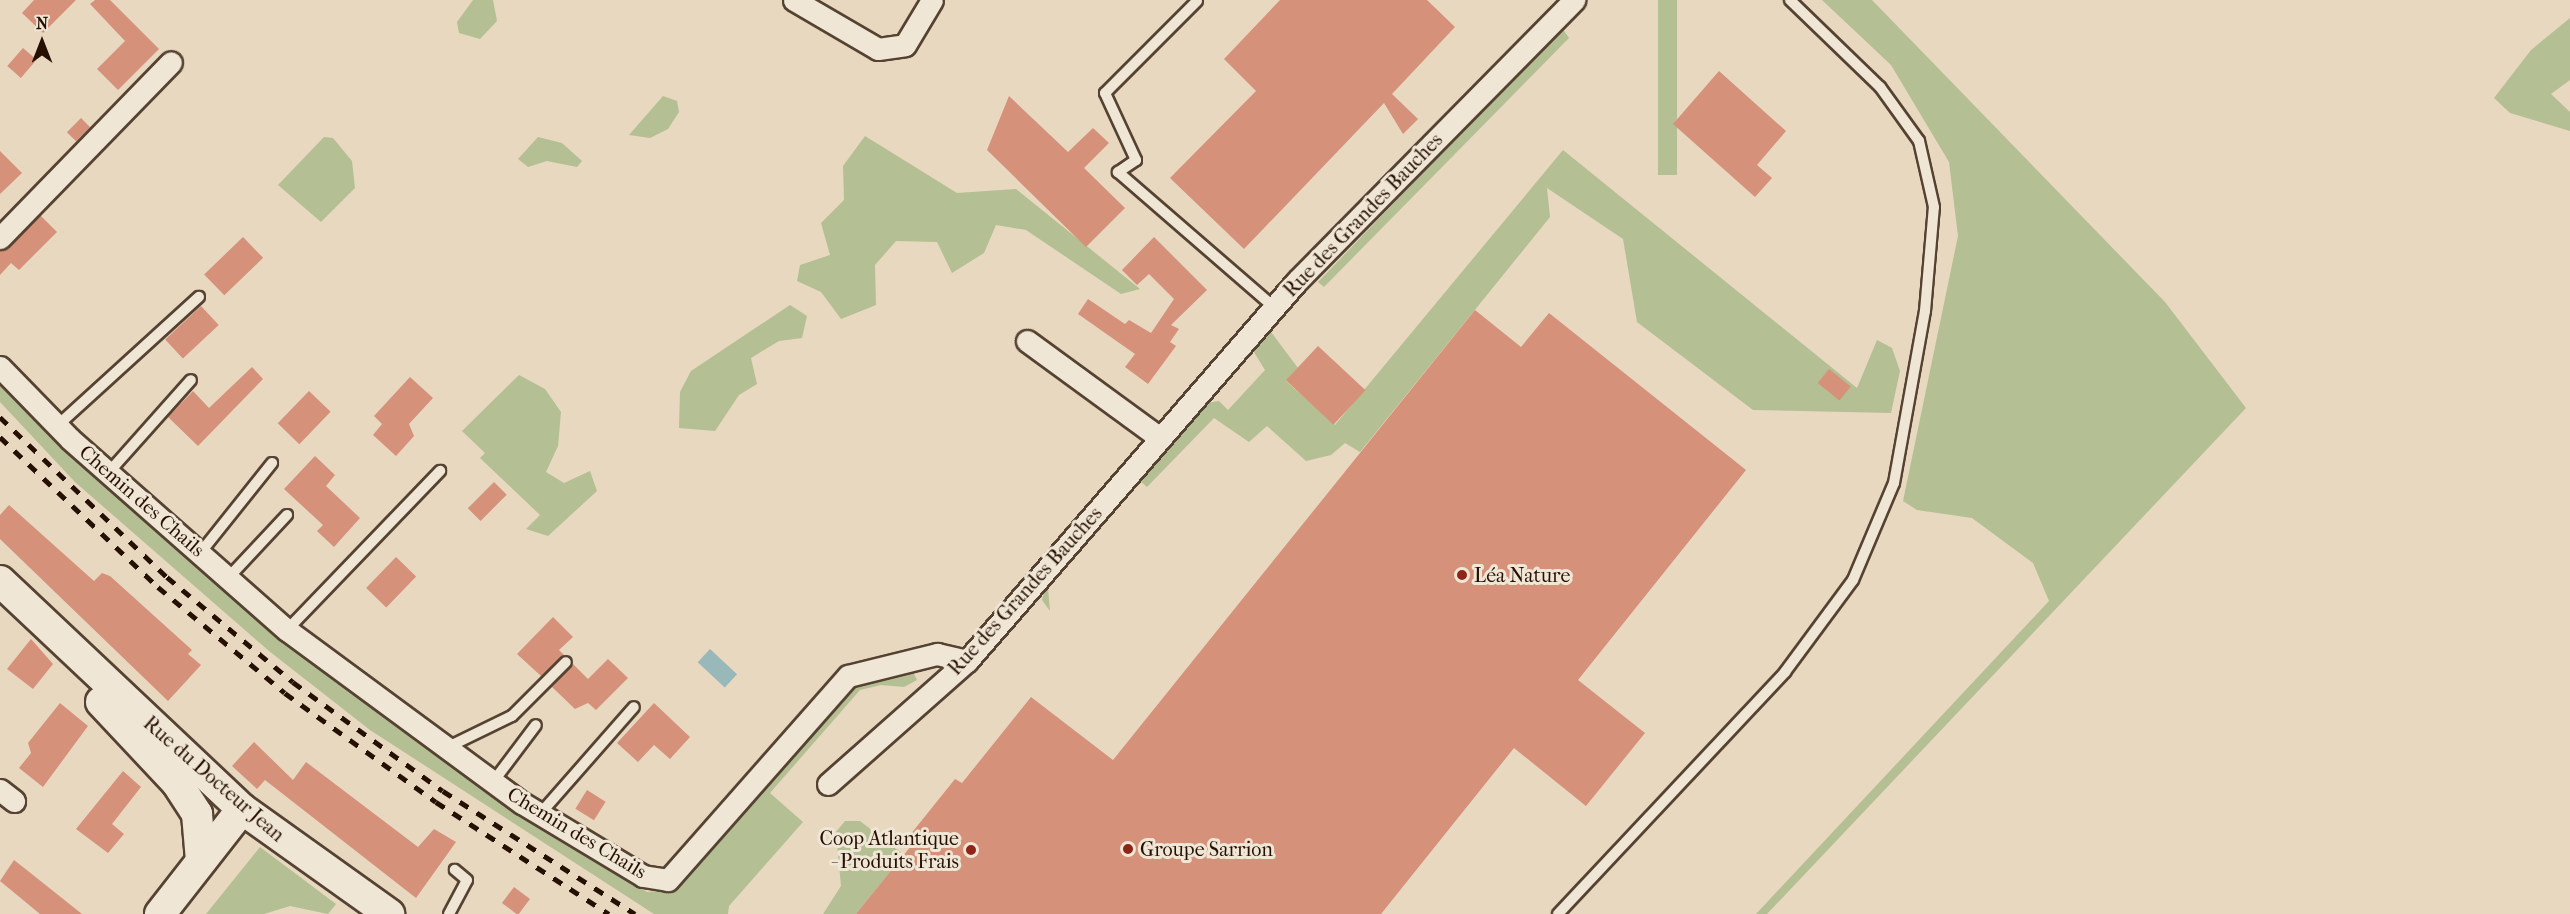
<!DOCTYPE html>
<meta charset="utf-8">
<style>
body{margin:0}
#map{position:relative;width:2570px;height:914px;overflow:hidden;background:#e7d8bf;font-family:"IM FELL French Canon",serif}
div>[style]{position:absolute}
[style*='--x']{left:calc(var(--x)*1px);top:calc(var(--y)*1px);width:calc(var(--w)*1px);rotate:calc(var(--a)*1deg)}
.green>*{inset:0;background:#b4bf93;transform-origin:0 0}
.water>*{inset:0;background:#99b8ba;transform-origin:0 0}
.building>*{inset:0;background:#d6917a;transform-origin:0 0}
.roads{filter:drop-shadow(2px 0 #564232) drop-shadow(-2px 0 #564232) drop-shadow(0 2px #564232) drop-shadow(0 -2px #564232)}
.lane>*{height:10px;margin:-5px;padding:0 5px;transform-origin:5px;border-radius:5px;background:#efe6d5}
.street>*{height:21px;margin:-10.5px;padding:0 10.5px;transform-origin:10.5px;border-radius:10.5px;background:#efe6d5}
.secondary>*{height:30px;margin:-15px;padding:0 15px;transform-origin:15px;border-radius:15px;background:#efe6d5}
.rail>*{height:4.5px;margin-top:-2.25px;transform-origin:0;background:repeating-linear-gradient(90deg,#261003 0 10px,transparent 0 20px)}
.dots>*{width:16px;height:16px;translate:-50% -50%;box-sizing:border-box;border:3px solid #efe6d5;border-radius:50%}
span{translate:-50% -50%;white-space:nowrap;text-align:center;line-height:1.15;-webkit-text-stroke:6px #efe6d5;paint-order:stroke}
.street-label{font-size:20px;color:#261003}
.poi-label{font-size:20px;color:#261003}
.left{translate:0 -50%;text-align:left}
.right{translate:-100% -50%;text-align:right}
.north{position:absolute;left:12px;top:12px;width:60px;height:60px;-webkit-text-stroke:4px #efe6d5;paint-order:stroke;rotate:0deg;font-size:16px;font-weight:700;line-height:24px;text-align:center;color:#261003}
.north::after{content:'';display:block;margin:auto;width:21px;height:27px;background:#261003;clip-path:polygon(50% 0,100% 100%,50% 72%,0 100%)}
</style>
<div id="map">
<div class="green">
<i style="clip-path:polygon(473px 0,493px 0,497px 21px,480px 39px,459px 33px,457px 22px)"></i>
<i style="left:1658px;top:0;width:19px;height:175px"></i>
<i style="clip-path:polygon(1822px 0,1872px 0,2165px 302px,2246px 408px,1767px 914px,1756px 914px,2049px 601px,2033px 563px,1972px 518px,1917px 510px,1903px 501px,1958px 236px,1949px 162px,1891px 65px)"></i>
<i style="clip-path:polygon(2570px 18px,2570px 80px,2551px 94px,2570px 112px,2570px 131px,2510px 113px,2494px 98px,2531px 50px)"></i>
<i style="clip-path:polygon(1562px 28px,1569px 38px,1324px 287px,1318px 282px)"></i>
<i style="clip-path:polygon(663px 96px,677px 101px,679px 112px,668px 129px,650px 138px,629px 135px)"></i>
<i style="clip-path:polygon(865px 136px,957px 193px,1016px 189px,1140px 289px,1121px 294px,1026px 230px,996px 225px,984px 253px,952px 273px,937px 242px,896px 241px,875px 265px,876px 305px,841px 319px,821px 292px,797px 281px,800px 265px,830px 255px,821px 223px,844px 200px,843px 166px)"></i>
<i style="clip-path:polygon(324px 137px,333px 138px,352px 161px,355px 188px,321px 222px,278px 185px)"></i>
<i style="clip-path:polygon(538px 137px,562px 143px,582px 161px,577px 167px,547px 161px,528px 167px,518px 159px)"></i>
<i style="clip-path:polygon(1563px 150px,1857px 388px,1877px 340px,1892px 348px,1900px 371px,1891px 413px,1753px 410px,1637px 322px,1623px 239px,1547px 188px,1550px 217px,1360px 452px,1345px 443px,1331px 455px,1306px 461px,1267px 426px,1249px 442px,1214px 418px,1147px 487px,1140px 481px,1048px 589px,1050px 611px,1042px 600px,1047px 579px,1206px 403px,1219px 401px,1228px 410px,1265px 370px,1252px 349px,1258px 337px,1271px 332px,1298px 368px,1286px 381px,1335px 425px)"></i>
<i style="clip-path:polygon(790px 305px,807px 316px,802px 338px,779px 341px,751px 358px,757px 384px,739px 395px,715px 431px,679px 428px,680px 392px,691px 371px)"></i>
<i style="clip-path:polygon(519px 375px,545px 389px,561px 412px,558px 446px,546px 472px,564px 483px,590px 471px,597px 491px,548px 536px,526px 529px,540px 515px,480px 458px,485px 453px,462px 431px)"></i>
<i style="clip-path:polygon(0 378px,296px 648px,399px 729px,647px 892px,672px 890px,848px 688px,871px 673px,913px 672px,917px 680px,904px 687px,881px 685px,860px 690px,770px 793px,803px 822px,729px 906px,728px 914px,654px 914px,370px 730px,269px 651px,75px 482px,0 402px)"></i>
<i style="clip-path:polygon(845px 821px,860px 821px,904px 855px,856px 914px,823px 914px,841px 886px,836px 832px)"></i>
<i style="clip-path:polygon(260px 847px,336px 904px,328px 914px,290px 906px,264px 914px,206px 914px)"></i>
</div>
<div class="water">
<i style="left:710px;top:649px;width:37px;height:18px;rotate:43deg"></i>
</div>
<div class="building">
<i style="clip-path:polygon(34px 0,76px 0,43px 33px,22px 13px)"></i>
<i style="clip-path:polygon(95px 0,110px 0,159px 49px,118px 90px,97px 69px,125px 41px,90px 4px)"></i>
<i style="clip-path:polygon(1280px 0,1427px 0,1455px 27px,1392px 94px,1418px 119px,1403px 134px,1384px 103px,1244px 249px,1170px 178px,1256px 91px,1224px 59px)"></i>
<i style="left:23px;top:48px;width:18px;height:24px;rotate:41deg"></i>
<i style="clip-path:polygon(1719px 71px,1786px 131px,1757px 165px,1772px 178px,1755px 197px,1673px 124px)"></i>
<i style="clip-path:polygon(1009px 96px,1068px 152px,1093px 128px,1109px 143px,1084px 168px,1125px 208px,1086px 247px,987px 150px)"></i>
<i style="left:81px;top:118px;width:13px;height:20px;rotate:45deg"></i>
<i style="clip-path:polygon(0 151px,22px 173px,0 194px)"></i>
<i style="clip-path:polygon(40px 215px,57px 232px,19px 270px,11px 263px,0 275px,0 250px)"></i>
<i style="left:243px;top:237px;width:29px;height:54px;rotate:46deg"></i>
<i style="clip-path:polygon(1154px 237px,1207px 290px,1171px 325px,1179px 329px,1170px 342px,1176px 346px,1148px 384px,1125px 367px,1135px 354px,1078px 314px,1088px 299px,1125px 324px,1129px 320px,1151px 333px,1174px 299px,1149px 274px,1137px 285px,1122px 270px)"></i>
<i style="left:201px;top:306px;width:26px;height:49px;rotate:47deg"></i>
<i style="clip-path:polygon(1475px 310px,1521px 347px,1549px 313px,1746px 470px,1578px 680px,1645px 733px,1586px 806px,1514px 748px,1381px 914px,856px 914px,911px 846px,906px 840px,955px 779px,962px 783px,1031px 697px,1113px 760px)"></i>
<i style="left:1318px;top:346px;width:65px;height:47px;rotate:43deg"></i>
<i style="clip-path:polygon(252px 367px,263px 379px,198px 446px,168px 417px,193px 391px,209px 408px)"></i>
<i style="left:1829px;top:369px;width:28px;height:18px;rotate:39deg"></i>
<i style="clip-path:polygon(410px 377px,433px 398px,409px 424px,414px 436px,396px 456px,373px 435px,382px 424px,374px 416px)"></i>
<i style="left:309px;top:391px;width:30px;height:45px;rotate:44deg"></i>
<i style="clip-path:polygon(315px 456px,335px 475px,326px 486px,360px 518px,334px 547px,317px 531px,323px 525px,284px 489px)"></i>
<i style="left:494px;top:482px;width:18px;height:37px;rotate:45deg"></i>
<i style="clip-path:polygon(9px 505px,94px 581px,102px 573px,110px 576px,192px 650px,188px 654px,201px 665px,168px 701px,0 539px,0 515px)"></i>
<i style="left:396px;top:557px;width:28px;height:43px;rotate:44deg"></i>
<i style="clip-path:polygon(553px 617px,573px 637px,559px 650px,564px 655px,541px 676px,517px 654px)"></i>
<i style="clip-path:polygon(31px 639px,53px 664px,33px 689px,7px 669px)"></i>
<i style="clip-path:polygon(608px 659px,628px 678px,596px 710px,588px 703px,575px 709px,552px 687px,573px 664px,588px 679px)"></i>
<i style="clip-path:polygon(60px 703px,88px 726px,43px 787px,19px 768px,31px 753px,28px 743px)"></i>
<i style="clip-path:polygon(654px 703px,690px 737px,670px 759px,654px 745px,638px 762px,617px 743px)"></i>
<i style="clip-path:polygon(254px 742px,293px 780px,306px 762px,418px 847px,434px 829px,456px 842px,416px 898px,265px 780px,257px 789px,232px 766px)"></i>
<i style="clip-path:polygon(123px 771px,141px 787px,112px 824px,124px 834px,108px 853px,76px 829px)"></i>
<i style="left:587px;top:790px;width:22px;height:22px;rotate:32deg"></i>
<i style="clip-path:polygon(14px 860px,28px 871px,82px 914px,40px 914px,0 881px)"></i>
<i style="left:514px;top:887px;width:20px;height:20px;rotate:37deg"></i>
</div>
<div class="roads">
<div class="lane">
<i style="--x:1197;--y:1;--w:130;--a:135"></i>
<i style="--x:1105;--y:93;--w:74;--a:65.2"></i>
<i style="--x:1136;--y:160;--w:22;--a:146"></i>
<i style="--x:1118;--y:172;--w:206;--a:40.9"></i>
<i style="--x:57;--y:426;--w:192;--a:-42.3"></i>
<i style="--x:109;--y:472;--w:123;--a:-48.3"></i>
<i style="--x:201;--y:552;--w:114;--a:-51.4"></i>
<i style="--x:229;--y:577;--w:85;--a:-46.9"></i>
<i style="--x:287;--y:630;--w:221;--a:-46.1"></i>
<i style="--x:446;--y:748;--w:73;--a:-25.9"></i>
<i style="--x:512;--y:716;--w:76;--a:-45"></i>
<i style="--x:493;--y:782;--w:71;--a:-53"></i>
<i style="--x:540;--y:814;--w:142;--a:-48.7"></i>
<i style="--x:449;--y:914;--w:38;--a:-62"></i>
<i style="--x:467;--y:880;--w:16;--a:-140"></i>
<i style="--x:1558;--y:914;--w:332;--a:-46.8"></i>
<i style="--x:1785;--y:672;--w:114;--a:-53.5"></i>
<i style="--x:1853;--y:580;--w:105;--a:-67.1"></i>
<i style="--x:1894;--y:483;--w:175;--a:-79.8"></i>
<i style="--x:1925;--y:311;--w:104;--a:-85.1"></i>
<i style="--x:1934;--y:207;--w:68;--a:-102.8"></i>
<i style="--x:1919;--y:141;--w:67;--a:-125.8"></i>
<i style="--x:1880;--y:87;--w:125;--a:-136"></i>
</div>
<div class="street">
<i style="--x:794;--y:0;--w:97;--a:30.3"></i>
<i style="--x:878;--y:49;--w:27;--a:-8"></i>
<i style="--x:905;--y:45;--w:52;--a:-59"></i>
<i style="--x:0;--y:238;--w:245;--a:-45.8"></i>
<i style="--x:1027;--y:341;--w:165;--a:36.1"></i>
<i style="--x:0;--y:367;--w:100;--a:45.8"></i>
<i style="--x:70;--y:439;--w:289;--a:41.4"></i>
<i style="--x:287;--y:630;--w:292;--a:36.4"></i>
<i style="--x:522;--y:803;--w:141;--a:31.1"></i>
<i style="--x:643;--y:876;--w:25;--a:9"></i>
<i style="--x:668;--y:880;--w:272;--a:-48.6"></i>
<i style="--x:848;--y:676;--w:92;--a:-13.9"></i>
<i style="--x:937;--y:654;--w:31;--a:13"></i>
<i style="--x:828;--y:784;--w:186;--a:-41.5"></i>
<i style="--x:967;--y:661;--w:503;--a:-49.03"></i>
<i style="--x:1297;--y:281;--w:395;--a:-45.4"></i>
<i style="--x:0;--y:790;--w:18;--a:38"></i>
</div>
<div class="secondary">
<i style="--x:0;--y:581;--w:332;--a:43.3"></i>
<i style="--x:242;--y:809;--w:181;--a:35.5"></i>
<i style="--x:101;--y:702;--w:111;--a:46.8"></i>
<i style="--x:177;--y:783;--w:37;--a:57"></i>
<i style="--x:197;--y:814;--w:47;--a:85.1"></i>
<i style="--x:160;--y:914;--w:133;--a:-52"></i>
</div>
</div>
<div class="rail">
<i style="--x:0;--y:417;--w:231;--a:43.8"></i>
<i style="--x:167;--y:577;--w:164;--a:39.8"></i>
<i style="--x:293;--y:682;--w:185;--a:36"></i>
<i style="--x:443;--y:791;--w:228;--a:32.6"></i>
<i style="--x:0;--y:437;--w:218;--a:43.5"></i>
<i style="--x:158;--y:587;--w:165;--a:39.8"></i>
<i style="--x:285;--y:693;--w:186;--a:35.8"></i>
<i style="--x:436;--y:802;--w:206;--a:32.9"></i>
</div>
<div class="dots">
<i style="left:1462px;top:575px;background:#8f2418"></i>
<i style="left:1128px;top:849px;background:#8f2418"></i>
<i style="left:971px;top:850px;background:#8f2418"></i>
</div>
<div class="street-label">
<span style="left:1363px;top:215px;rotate:-46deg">Rue des Grandes Bauches</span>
<span style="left:142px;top:501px;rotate:41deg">Chemin des Chails</span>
<span style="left:1025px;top:591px;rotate:-48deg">Rue des Grandes Bauches</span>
<span style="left:214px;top:779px;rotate:41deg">Rue du Docteur Jean</span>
<span style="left:577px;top:833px;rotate:31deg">Chemin des Chails</span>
</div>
<div class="poi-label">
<span class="left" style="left:1474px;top:575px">Léa Nature</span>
<span class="right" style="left:959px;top:850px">Coop Atlantique<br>- Produits Frais</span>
<span class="left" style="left:1140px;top:849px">Groupe Sarrion</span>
</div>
<div class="north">N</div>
</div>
